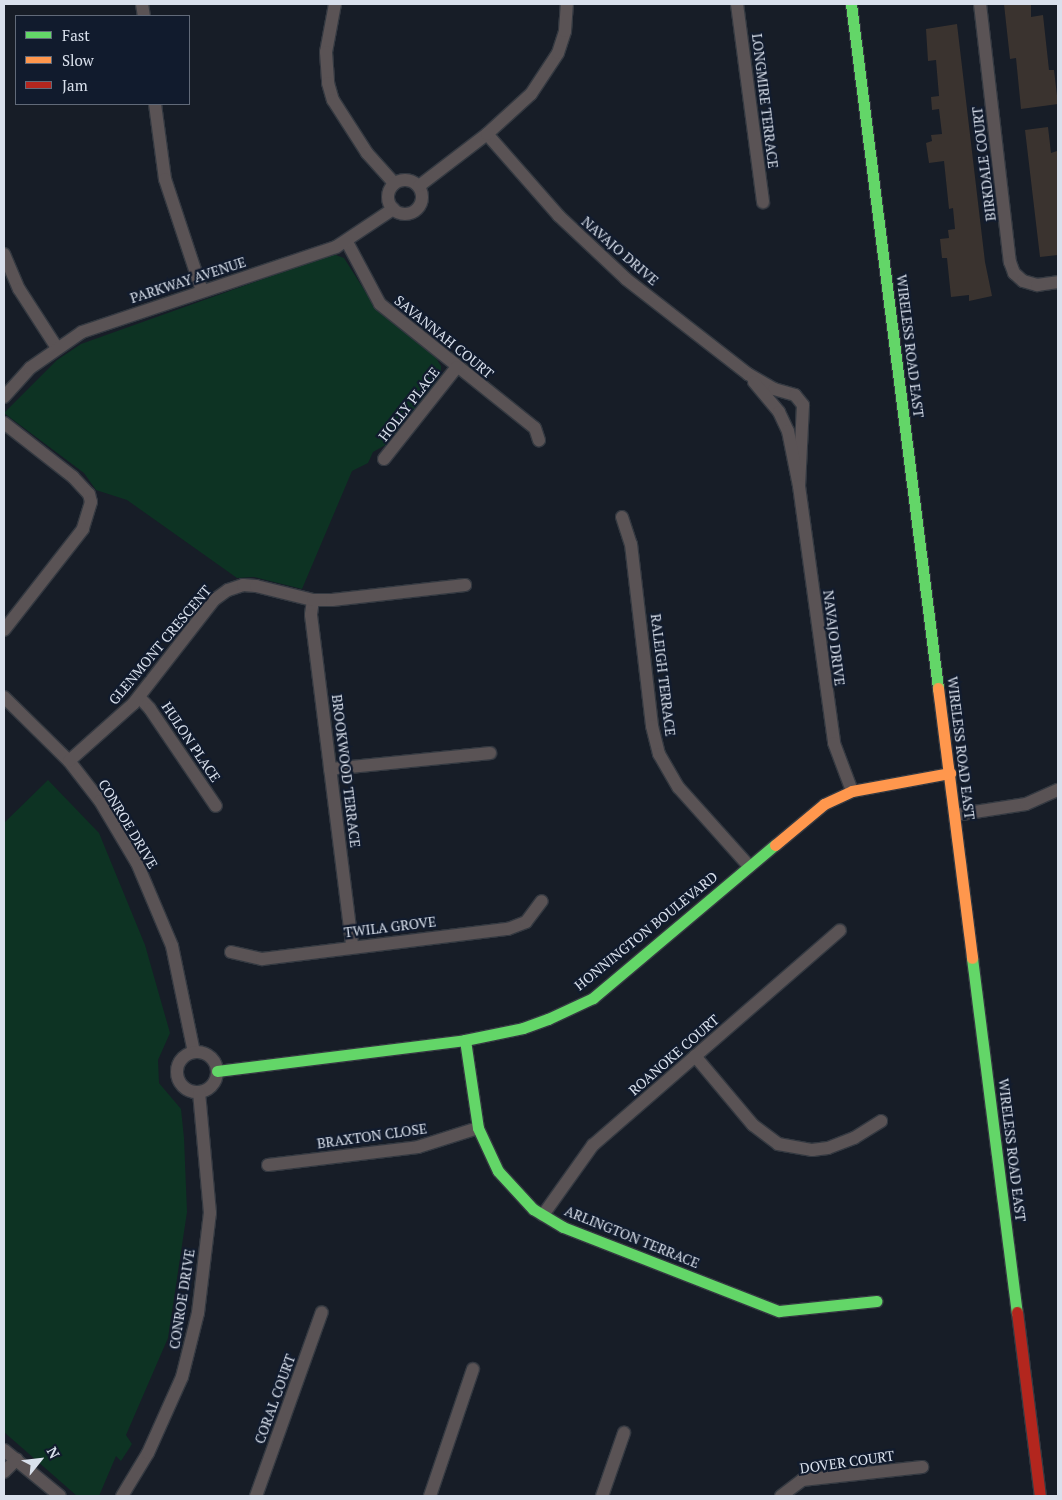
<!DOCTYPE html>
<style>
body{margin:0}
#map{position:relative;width:1062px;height:1500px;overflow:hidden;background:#171d27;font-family:"PT Serif",serif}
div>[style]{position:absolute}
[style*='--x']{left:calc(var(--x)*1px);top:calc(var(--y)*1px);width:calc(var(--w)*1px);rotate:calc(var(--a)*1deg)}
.green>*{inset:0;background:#0d3323}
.building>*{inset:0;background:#3a332f}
.roads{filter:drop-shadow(1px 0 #343941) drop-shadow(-1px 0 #343941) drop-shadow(0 1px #343941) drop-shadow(0 -1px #343941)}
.street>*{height:12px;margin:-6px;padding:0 6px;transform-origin:6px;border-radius:6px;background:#5a5355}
.street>.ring{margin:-6px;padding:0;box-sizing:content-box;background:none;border:12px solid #5a5355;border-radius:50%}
.fast>*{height:11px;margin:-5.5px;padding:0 5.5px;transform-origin:5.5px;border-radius:5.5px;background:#63d668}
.slow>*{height:11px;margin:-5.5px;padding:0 5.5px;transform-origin:5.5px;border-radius:5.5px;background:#ff974d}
.jam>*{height:11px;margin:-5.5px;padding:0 5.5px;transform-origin:5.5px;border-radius:5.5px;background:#b3261e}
span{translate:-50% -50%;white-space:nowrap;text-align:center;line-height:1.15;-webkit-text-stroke:4.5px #111b2d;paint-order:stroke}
.street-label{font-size:14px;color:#d9e0ec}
.frame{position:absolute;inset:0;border:5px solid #d9e0ec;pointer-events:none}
.legend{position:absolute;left:15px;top:15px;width:175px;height:90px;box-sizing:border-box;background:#111b2d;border:1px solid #616a79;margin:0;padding:6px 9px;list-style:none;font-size:15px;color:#d9e0ec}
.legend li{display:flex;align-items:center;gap:10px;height:25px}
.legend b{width:25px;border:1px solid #616a79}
.north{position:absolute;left:15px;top:1435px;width:50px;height:50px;-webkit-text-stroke:4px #111b2d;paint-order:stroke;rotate:61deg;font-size:14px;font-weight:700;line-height:20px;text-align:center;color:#d9e0ec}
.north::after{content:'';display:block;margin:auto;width:18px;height:22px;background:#d9e0ec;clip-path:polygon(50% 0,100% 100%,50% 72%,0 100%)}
</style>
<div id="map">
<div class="green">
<i style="clip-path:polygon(333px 254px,344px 258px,377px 310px,434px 355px,441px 366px,441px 375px,389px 443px,373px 452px,368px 463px,352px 471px,302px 589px,254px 577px,237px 578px,127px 500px,96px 490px,84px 473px,4px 413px,57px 360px,81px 344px)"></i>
<i style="clip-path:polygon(48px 780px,99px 833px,145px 945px,170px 1033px,158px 1060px,159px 1083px,181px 1109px,184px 1138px,187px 1212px,168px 1338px,126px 1435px,132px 1444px,121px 1461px,116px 1456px,99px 1496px,77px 1496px,4px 1432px,4px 823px)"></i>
</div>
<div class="building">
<i style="clip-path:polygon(1004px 4px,1031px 4px,1031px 17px,1043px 15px,1049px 70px,1054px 70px,1058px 104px,1021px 109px,1016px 58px,1010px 59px)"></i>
<i style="clip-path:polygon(957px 24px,985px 262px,992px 296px,969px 301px,969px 295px,951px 297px,947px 258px,942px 258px,940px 239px,949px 238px,948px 230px,955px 229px,953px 208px,949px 209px,944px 161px,929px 163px,926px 143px,932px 141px,931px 135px,942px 134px,939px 109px,932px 110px,931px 97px,939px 96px,936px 60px,928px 61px,926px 29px)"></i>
<i style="clip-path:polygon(1048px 127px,1051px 153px,1057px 151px,1058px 159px,1058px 255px,1040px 257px,1025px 130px)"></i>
</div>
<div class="roads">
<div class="street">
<i style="--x:142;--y:4;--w:12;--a:81"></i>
<i style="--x:335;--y:4;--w:49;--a:100.6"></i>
<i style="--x:326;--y:52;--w:31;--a:86"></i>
<i style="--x:328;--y:83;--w:18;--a:74"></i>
<i style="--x:333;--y:100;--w:63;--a:57.3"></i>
<i style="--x:367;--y:153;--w:40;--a:48"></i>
<i style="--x:737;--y:4;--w:200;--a:82.5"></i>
<i style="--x:980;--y:4;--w:260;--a:83.4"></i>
<i style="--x:1010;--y:262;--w:12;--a:70"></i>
<i style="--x:1014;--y:273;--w:12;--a:42"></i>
<i style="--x:1023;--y:281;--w:15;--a:16"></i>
<i style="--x:1037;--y:285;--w:21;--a:-8"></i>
<i style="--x:155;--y:104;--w:76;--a:82.4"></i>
<i style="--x:165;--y:179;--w:118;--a:71.7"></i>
<i style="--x:487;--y:134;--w:109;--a:48.7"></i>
<i style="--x:559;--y:216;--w:92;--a:43.2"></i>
<i style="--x:626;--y:279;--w:155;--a:37.9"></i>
<i style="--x:748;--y:374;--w:30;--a:30"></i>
<i style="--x:774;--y:389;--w:22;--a:16"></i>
<i style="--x:795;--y:395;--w:13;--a:51"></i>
<i style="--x:803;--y:405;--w:81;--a:92.8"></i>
<i class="ring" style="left:388px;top:180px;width:22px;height:22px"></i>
<i style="--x:419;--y:186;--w:86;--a:-37.4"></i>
<i style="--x:487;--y:134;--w:59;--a:-42.3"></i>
<i style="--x:531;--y:94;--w:49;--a:-56.6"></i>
<i style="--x:558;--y:53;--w:23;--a:-72"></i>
<i style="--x:565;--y:31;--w:27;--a:-86"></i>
<i style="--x:347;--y:242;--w:70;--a:62"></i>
<i style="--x:380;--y:304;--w:198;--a:38.7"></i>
<i style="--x:535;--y:428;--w:13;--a:72"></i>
<i style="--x:4;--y:254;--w:38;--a:67"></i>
<i style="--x:19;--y:289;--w:70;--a:57.2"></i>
<i style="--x:754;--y:382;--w:39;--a:50"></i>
<i style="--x:779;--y:412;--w:21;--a:65"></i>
<i style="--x:788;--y:431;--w:56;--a:78.7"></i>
<i style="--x:799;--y:486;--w:259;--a:82.2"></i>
<i style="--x:834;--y:743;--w:51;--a:69.4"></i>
<i style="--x:4;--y:397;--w:39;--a:-48"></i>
<i style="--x:30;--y:368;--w:63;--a:-34.7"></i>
<i style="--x:82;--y:332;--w:268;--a:-18.5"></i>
<i style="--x:336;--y:247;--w:69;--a:-33.7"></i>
<i style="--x:4;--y:423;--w:88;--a:38"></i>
<i style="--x:73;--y:477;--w:23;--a:47"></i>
<i style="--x:89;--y:494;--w:8;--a:76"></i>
<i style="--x:91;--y:502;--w:28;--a:107"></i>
<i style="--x:83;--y:529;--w:128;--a:128"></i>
<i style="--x:384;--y:459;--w:117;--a:-51.6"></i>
<i style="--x:622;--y:517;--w:28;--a:72"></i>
<i style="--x:631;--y:544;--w:183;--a:83.4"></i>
<i style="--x:652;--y:726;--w:29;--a:76"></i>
<i style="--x:659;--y:754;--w:39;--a:60"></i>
<i style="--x:679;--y:788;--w:105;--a:48.1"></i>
<i style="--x:313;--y:600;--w:15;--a:98"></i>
<i style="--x:311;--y:615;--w:334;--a:82.9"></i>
<i style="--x:4;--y:697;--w:91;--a:44.6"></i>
<i style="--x:69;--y:761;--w:51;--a:52.2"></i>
<i style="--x:100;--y:801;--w:72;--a:59.2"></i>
<i style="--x:137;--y:863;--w:90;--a:67.1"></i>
<i style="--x:172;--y:946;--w:108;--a:78.3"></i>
<i style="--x:139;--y:697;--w:16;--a:47"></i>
<i style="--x:150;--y:709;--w:117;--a:55.8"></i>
<i style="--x:69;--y:761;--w:86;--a:-41.7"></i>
<i style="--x:133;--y:704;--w:132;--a:-52.1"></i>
<i style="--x:214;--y:600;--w:17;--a:-36"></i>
<i style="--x:228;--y:590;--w:16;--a:-18"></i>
<i style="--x:243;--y:585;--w:13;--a:4"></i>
<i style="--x:256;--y:586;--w:59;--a:13.8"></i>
<i style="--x:313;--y:600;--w:19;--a:0"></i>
<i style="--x:332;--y:600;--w:134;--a:-6.4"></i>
<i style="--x:330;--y:769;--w:161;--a:-5.7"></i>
<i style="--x:955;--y:815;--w:72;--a:-8.8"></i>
<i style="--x:1026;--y:804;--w:35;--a:-24"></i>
<i style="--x:231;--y:952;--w:32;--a:13"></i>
<i style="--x:262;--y:959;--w:248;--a:-7"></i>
<i style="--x:508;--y:929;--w:19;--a:-21"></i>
<i style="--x:526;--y:922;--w:26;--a:-53"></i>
<i class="ring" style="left:177px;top:1052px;width:28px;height:28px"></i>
<i style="--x:695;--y:1056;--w:90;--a:50"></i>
<i style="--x:753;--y:1125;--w:31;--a:37"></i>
<i style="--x:778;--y:1144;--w:35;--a:10"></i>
<i style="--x:812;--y:1150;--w:16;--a:-7"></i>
<i style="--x:828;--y:1148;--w:28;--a:-21"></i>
<i style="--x:854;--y:1138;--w:32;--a:-32"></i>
<i style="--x:268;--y:1165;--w:151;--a:-6.8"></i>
<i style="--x:418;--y:1147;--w:63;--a:-17.6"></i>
<i style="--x:543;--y:1215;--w:86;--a:-54.5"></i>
<i style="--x:593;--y:1145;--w:327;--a:-41"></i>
<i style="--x:4;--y:1450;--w:72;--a:39.4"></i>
<i style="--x:4;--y:1472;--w:18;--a:-45"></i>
<i style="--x:122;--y:1496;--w:50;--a:-58.8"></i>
<i style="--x:148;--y:1453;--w:83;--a:-65.9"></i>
<i style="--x:182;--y:1377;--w:66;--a:-76"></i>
<i style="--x:198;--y:1313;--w:101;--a:-83.2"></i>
<i style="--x:210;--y:1213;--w:121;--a:-95.2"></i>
<i style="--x:256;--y:1496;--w:195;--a:-70.3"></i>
<i style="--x:430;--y:1496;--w:134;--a:-71.3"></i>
<i style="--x:602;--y:1496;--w:67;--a:-70.8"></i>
<i style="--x:781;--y:1496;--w:26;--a:-37"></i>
<i style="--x:802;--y:1480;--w:121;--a:-6.2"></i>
</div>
<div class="fast">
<i style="--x:851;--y:4;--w:690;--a:82.75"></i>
<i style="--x:972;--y:958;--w:357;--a:82.8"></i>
<i style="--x:465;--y:1040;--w:89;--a:81.6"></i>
<i style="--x:478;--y:1128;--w:47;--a:65.1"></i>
<i style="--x:498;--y:1171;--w:52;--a:47.4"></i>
<i style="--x:533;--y:1209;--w:35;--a:31"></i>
<i style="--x:563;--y:1227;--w:232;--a:21.3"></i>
<i style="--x:779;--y:1311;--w:98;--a:-5.9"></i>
<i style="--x:217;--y:1071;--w:250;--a:-7.1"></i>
<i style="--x:465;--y:1040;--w:59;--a:-11.7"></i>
<i style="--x:523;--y:1028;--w:27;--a:-20"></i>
<i style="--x:548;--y:1019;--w:50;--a:-25"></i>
<i style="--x:593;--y:998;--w:238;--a:-40.1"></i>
</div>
<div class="slow">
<i style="--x:938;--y:688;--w:272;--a:82.8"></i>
<i style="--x:775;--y:845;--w:64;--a:-39.9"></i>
<i style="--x:824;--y:804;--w:31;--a:-25"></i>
<i style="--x:852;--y:791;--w:100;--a:-10.4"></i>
</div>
<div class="jam">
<i style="--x:1017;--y:1312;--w:185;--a:82.9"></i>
</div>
</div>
<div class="street-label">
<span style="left:765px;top:101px;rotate:83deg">LONGMIRE TERRACE</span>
<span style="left:984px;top:164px;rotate:-97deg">BIRKDALE COURT</span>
<span style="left:620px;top:251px;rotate:41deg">NAVAJO DRIVE</span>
<span style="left:188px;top:280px;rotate:-18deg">PARKWAY AVENUE</span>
<span style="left:444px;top:337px;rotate:39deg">SAVANNAH COURT</span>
<span style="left:910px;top:346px;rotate:83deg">WIRELESS ROAD EAST</span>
<span style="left:409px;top:404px;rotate:-52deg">HOLLY PLACE</span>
<span style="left:834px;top:638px;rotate:83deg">NAVAJO DRIVE</span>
<span style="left:160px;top:645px;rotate:-50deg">GLENMONT CRESCENT</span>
<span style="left:663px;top:675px;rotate:83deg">RALEIGH TERRACE</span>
<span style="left:191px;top:742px;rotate:56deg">HULON PLACE</span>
<span style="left:961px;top:748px;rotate:83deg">WIRELESS ROAD EAST</span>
<span style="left:346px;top:771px;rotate:83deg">BROOKWOOD TERRACE</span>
<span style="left:128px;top:824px;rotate:59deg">CONROE DRIVE</span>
<span style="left:390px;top:927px;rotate:-7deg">TWILA GROVE</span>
<span style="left:646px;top:931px;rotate:-39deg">HONNINGTON BOULEVARD</span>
<span style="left:674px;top:1055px;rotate:-41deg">ROANOKE COURT</span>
<span style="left:372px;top:1136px;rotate:-8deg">BRAXTON CLOSE</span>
<span style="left:1012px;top:1150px;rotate:83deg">WIRELESS ROAD EAST</span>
<span style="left:632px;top:1237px;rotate:22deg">ARLINGTON TERRACE</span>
<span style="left:182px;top:1299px;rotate:-81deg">CONROE DRIVE</span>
<span style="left:275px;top:1399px;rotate:-70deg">CORAL COURT</span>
<span style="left:847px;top:1462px;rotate:-8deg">DOVER COURT</span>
</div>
<div class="frame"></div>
<ul class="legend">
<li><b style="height:6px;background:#63d668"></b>Fast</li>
<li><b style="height:6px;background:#ff974d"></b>Slow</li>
<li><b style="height:6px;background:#b3261e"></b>Jam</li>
</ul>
<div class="north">N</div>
</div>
